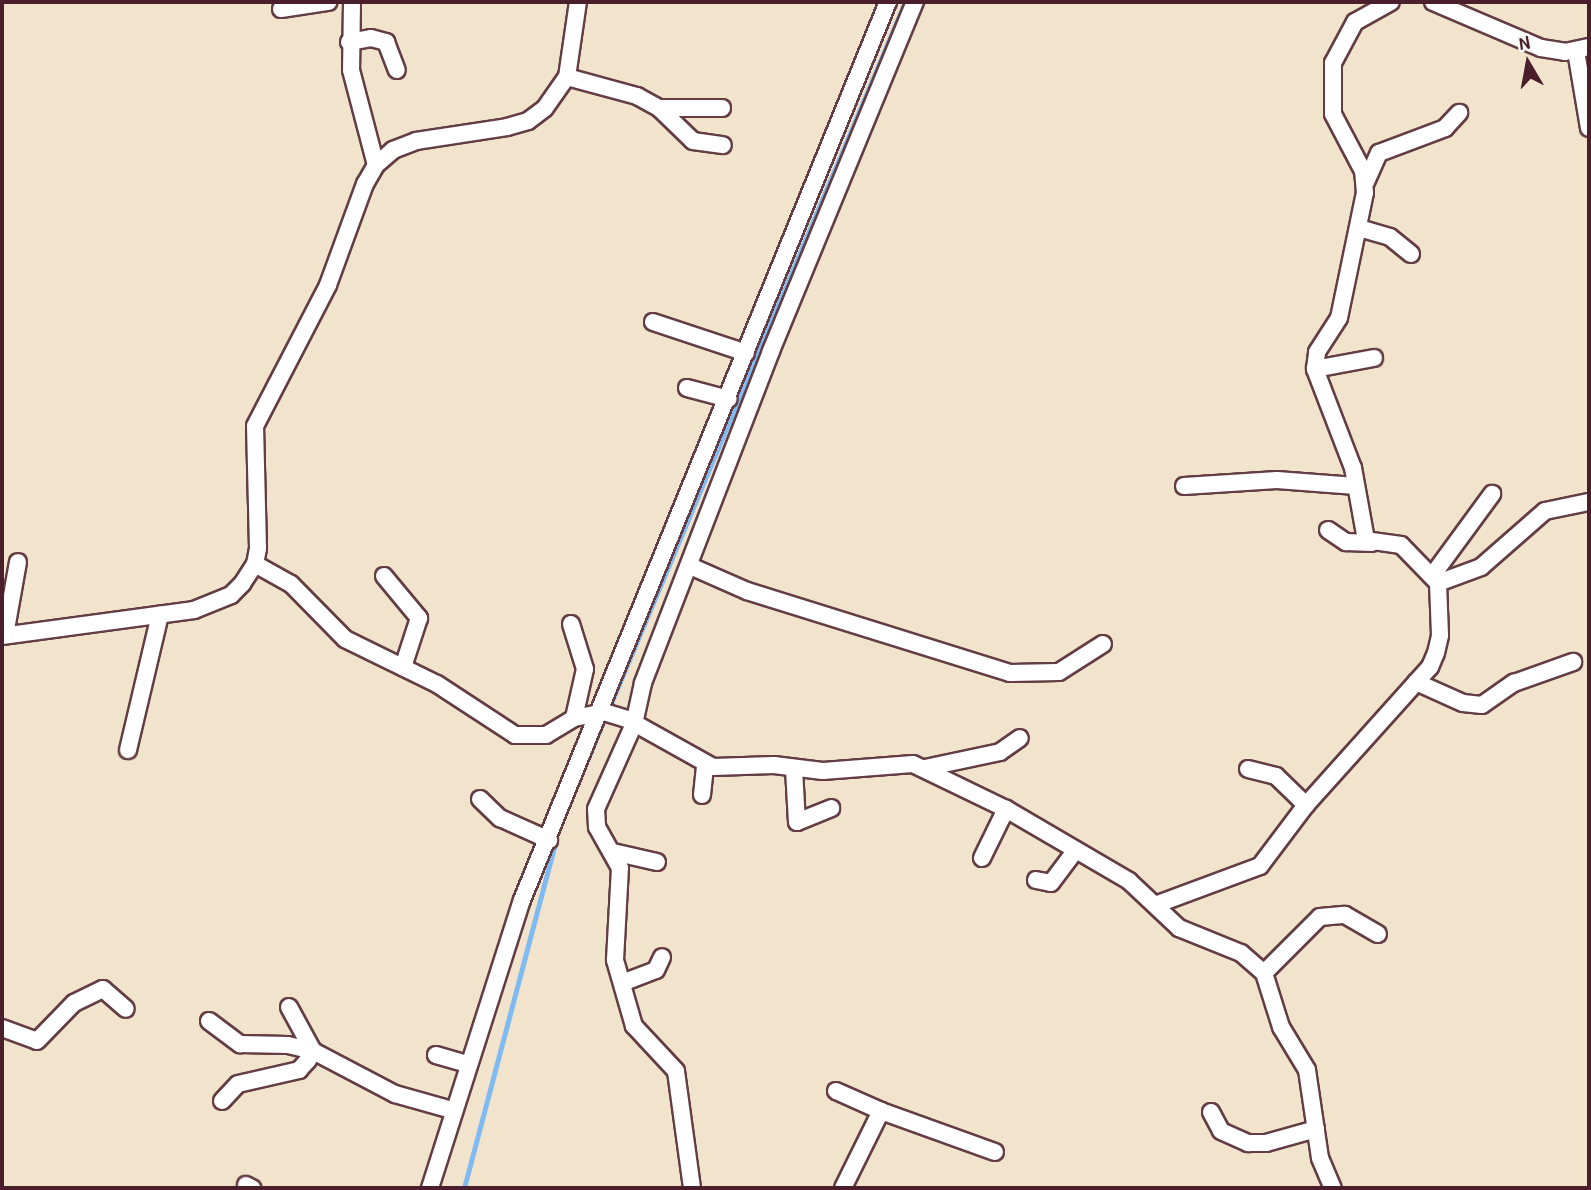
<!DOCTYPE html>
<style>
body{margin:0}
#map{position:relative;width:1591px;height:1190px;overflow:hidden;background:#f2e4cc;font-family:"Patrick Hand",sans-serif}
div>[style]{position:absolute}
[style*='--x']{left:calc(var(--x)*1px);top:calc(var(--y)*1px);width:calc(var(--w)*1px);rotate:calc(var(--a)*1deg)}
.stream>*{height:4.5px;margin:-2.25px;padding:0 2.25px;transform-origin:2.25px;border-radius:2.25px;background:#80baf2}
.roads{filter:drop-shadow(2px 0 #633d43) drop-shadow(-2px 0 #633d43) drop-shadow(0 2px #633d43) drop-shadow(0 -2px #633d43)}
.minor>*{height:16px;margin:-8px;padding:0 8px;transform-origin:8px;border-radius:8px;background:#fff}
span{translate:-50% -50%;white-space:nowrap;text-align:center;line-height:1.15;-webkit-text-stroke:5px #f6f6f2;paint-order:stroke}
.frame{position:absolute;inset:0;border:4px solid #4a1f2b;pointer-events:none}
.north{position:absolute;left:1493px;top:28px;width:70px;height:70px;-webkit-text-stroke:5px #f6f6f2;paint-order:stroke;rotate:350deg;font-size:19px;font-weight:700;line-height:28px;text-align:center;color:#4a1f2b}
.north::after{content:'';display:block;margin:auto;width:24px;height:32px;background:#4a1f2b;clip-path:polygon(50% 0,100% 100%,50% 72%,0 100%)}
</style>
<div id="map">
<div class="stream">
<i style="--x:578;--y:782;--w:846;--a:-67.26"></i>
<i style="--x:464;--y:1188;--w:357;--a:-75.2"></i>
</div>
<div class="roads">
<div class="minor">
<i style="--x:352;--y:2;--w:68;--a:90.8"></i>
<i style="--x:351;--y:70;--w:98;--a:75.3"></i>
<i style="--x:1433;--y:2;--w:117;--a:23.1"></i>
<i style="--x:1541;--y:48;--w:24;--a:9"></i>
<i style="--x:1565;--y:52;--w:25;--a:-12"></i>
<i style="--x:281;--y:9;--w:48;--a:-8.5"></i>
<i style="--x:349;--y:42;--w:22;--a:-10"></i>
<i style="--x:371;--y:38;--w:16;--a:15"></i>
<i style="--x:386;--y:42;--w:30;--a:69"></i>
<i style="--x:1576;--y:51;--w:78;--a:80.4"></i>
<i style="--x:567;--y:77;--w:73;--a:15.2"></i>
<i style="--x:637;--y:96;--w:25;--a:29"></i>
<i style="--x:659;--y:108;--w:63;--a:0"></i>
<i style="--x:659;--y:108;--w:47;--a:44.1"></i>
<i style="--x:693;--y:141;--w:30;--a:8"></i>
<i style="--x:1366;--y:182;--w:32;--a:-66"></i>
<i style="--x:1379;--y:153;--w:71;--a:-20.7"></i>
<i style="--x:1445;--y:128;--w:21;--a:-47"></i>
<i style="--x:1359;--y:228;--w:32;--a:16"></i>
<i style="--x:1390;--y:237;--w:27;--a:39"></i>
<i style="--x:653;--y:322;--w:98;--a:18.4"></i>
<i style="--x:1315;--y:369;--w:60;--a:-10.6"></i>
<i style="--x:687;--y:388;--w:43;--a:14.7"></i>
<i style="--x:1184;--y:486;--w:93;--a:-3.7"></i>
<i style="--x:1277;--y:480;--w:79;--a:4.3"></i>
<i style="--x:1328;--y:530;--w:22;--a:34"></i>
<i style="--x:1346;--y:542;--w:26;--a:2"></i>
<i style="--x:255;--y:564;--w:41;--a:29.1"></i>
<i style="--x:291;--y:584;--w:77;--a:45.5"></i>
<i style="--x:345;--y:639;--w:102;--a:26.1"></i>
<i style="--x:437;--y:684;--w:93;--a:33.2"></i>
<i style="--x:515;--y:735;--w:31;--a:0"></i>
<i style="--x:546;--y:735;--w:33;--a:-31"></i>
<i style="--x:574;--y:718;--w:31;--a:-11"></i>
<i style="--x:604;--y:712;--w:24;--a:17"></i>
<i style="--x:627;--y:719;--w:98;--a:29.2"></i>
<i style="--x:713;--y:767;--w:61;--a:-1.9"></i>
<i style="--x:774;--y:765;--w:49;--a:7"></i>
<i style="--x:823;--y:771;--w:90;--a:-4.4"></i>
<i style="--x:913;--y:764;--w:103;--a:25.8"></i>
<i style="--x:1006;--y:809;--w:143;--a:30.3"></i>
<i style="--x:1129;--y:881;--w:69;--a:43.2"></i>
<i style="--x:1179;--y:928;--w:67;--a:22"></i>
<i style="--x:1241;--y:953;--w:30;--a:41"></i>
<i style="--x:1264;--y:973;--w:57;--a:72.5"></i>
<i style="--x:1281;--y:1027;--w:50;--a:58.8"></i>
<i style="--x:1307;--y:1070;--w:89;--a:81.6"></i>
<i style="--x:1320;--y:1158;--w:33;--a:67"></i>
<i style="--x:690;--y:566;--w:62;--a:23.7"></i>
<i style="--x:747;--y:591;--w:275;--a:17.3"></i>
<i style="--x:1010;--y:673;--w:49;--a:-1.2"></i>
<i style="--x:1059;--y:672;--w:52;--a:-32.5"></i>
<i style="--x:384;--y:576;--w:55;--a:50.2"></i>
<i style="--x:419;--y:618;--w:52;--a:108.1"></i>
<i style="--x:1432;--y:576;--w:102;--a:-53.8"></i>
<i style="--x:1438;--y:583;--w:46;--a:-20.4"></i>
<i style="--x:1481;--y:567;--w:85;--a:-41.2"></i>
<i style="--x:1545;--y:511;--w:45;--a:-11.6"></i>
<i style="--x:571;--y:624;--w:47;--a:72.7"></i>
<i style="--x:585;--y:669;--w:50;--a:102.7"></i>
<i style="--x:5;--y:635;--w:74;--a:-79.9"></i>
<i style="--x:2;--y:636;--w:194;--a:-7.7"></i>
<i style="--x:194;--y:610;--w:40;--a:-22"></i>
<i style="--x:231;--y:595;--w:16;--a:-45"></i>
<i style="--x:242;--y:584;--w:24;--a:-57"></i>
<i style="--x:255;--y:564;--w:16;--a:-79"></i>
<i style="--x:258;--y:548;--w:122;--a:-91.4"></i>
<i style="--x:255;--y:426;--w:159;--a:-62.6"></i>
<i style="--x:328;--y:285;--w:108;--a:-69.9"></i>
<i style="--x:365;--y:184;--w:22;--a:-60"></i>
<i style="--x:376;--y:165;--w:23;--a:-41"></i>
<i style="--x:393;--y:150;--w:25;--a:-21"></i>
<i style="--x:416;--y:141;--w:92;--a:-8.7"></i>
<i style="--x:507;--y:127;--w:22;--a:-16"></i>
<i style="--x:528;--y:121;--w:21;--a:-37"></i>
<i style="--x:545;--y:108;--w:38;--a:-55"></i>
<i style="--x:567;--y:77;--w:76;--a:-81.7"></i>
<i style="--x:1416;--y:682;--w:51;--a:24.1"></i>
<i style="--x:1463;--y:703;--w:19;--a:6"></i>
<i style="--x:1482;--y:705;--w:39;--a:-35"></i>
<i style="--x:1514;--y:683;--w:63;--a:-19.6"></i>
<i style="--x:128;--y:750;--w:139;--a:-76.7"></i>
<i style="--x:925;--y:768;--w:77;--a:-12"></i>
<i style="--x:1000;--y:752;--w:24;--a:-35"></i>
<i style="--x:794;--y:769;--w:53;--a:86.8"></i>
<i style="--x:797;--y:822;--w:37;--a:-22"></i>
<i style="--x:1248;--y:769;--w:29;--a:14"></i>
<i style="--x:1276;--y:776;--w:42;--a:44"></i>
<i style="--x:702;--y:795;--w:30;--a:-84"></i>
<i style="--x:480;--y:799;--w:28;--a:44"></i>
<i style="--x:500;--y:818;--w:54;--a:24.2"></i>
<i style="--x:613;--y:852;--w:45;--a:12.8"></i>
<i style="--x:982;--y:858;--w:55;--a:-63.9"></i>
<i style="--x:1036;--y:880;--w:15;--a:11"></i>
<i style="--x:1051;--y:883;--w:40;--a:-53"></i>
<i style="--x:1155;--y:905;--w:112;--a:-20.4"></i>
<i style="--x:1260;--y:866;--w:76;--a:-53"></i>
<i style="--x:1306;--y:805;--w:186;--a:-48.1"></i>
<i style="--x:1430;--y:667;--w:15;--a:-67"></i>
<i style="--x:1436;--y:653;--w:18;--a:-77"></i>
<i style="--x:1440;--y:635;--w:52;--a:-92.2"></i>
<i style="--x:1438;--y:583;--w:53;--a:-134.2"></i>
<i style="--x:1401;--y:545;--w:35;--a:-172"></i>
<i style="--x:1366;--y:540;--w:73;--a:-100.2"></i>
<i style="--x:1353;--y:468;--w:106;--a:-111"></i>
<i style="--x:1315;--y:369;--w:17;--a:-83"></i>
<i style="--x:1317;--y:352;--w:40;--a:-57.1"></i>
<i style="--x:1339;--y:318;--w:128;--a:-78.3"></i>
<i style="--x:1365;--y:193;--w:22;--a:-95"></i>
<i style="--x:1363;--y:171;--w:64;--a:-117.8"></i>
<i style="--x:1333;--y:114;--w:51;--a:-90"></i>
<i style="--x:1333;--y:63;--w:47;--a:-61.8"></i>
<i style="--x:1355;--y:22;--w:41;--a:-29.1"></i>
<i style="--x:1264;--y:973;--w:79;--a:-45"></i>
<i style="--x:1320;--y:917;--w:25;--a:-5"></i>
<i style="--x:1345;--y:915;--w:38;--a:30"></i>
<i style="--x:622;--y:983;--w:36;--a:-21"></i>
<i style="--x:656;--y:970;--w:14;--a:-65"></i>
<i style="--x:209;--y:1021;--w:39;--a:37"></i>
<i style="--x:240;--y:1044;--w:48;--a:1.2"></i>
<i style="--x:288;--y:1045;--w:26;--a:13"></i>
<i style="--x:313;--y:1051;--w:93;--a:27.7"></i>
<i style="--x:395;--y:1094;--w:59;--a:15.7"></i>
<i style="--x:2;--y:1028;--w:37;--a:20"></i>
<i style="--x:37;--y:1041;--w:53;--a:-45.8"></i>
<i style="--x:74;--y:1003;--w:32;--a:-26"></i>
<i style="--x:103;--y:989;--w:30;--a:41"></i>
<i style="--x:436;--y:1055;--w:32;--a:16"></i>
<i style="--x:836;--y:1091;--w:49;--a:24"></i>
<i style="--x:222;--y:1101;--w:23;--a:-47"></i>
<i style="--x:238;--y:1084;--w:63;--a:-12.9"></i>
<i style="--x:299;--y:1070;--w:13;--a:-48"></i>
<i style="--x:308;--y:1060;--w:10;--a:-61"></i>
<i style="--x:313;--y:1051;--w:50;--a:-118.6"></i>
<i style="--x:1211;--y:1112;--w:21;--a:62"></i>
<i style="--x:1221;--y:1131;--w:30;--a:24"></i>
<i style="--x:1248;--y:1143;--w:18;--a:0"></i>
<i style="--x:1266;--y:1143;--w:52;--a:-15.6"></i>
<i style="--x:246;--y:1185;--w:7;--a:27"></i>
<i style="--x:430;--y:1188;--w:302;--a:-72.3"></i>
<i style="--x:522;--y:900;--w:970;--a:-67.83"></i>
<i style="--x:692;--y:1188;--w:118;--a:-97.8"></i>
<i style="--x:676;--y:1071;--w:62;--a:-133"></i>
<i style="--x:634;--y:1026;--w:69;--a:-106.1"></i>
<i style="--x:615;--y:960;--w:92;--a:-86.9"></i>
<i style="--x:620;--y:868;--w:47;--a:-119.3"></i>
<i style="--x:597;--y:827;--w:18;--a:-93"></i>
<i style="--x:596;--y:809;--w:93;--a:-65.9"></i>
<i style="--x:634;--y:724;--w:42;--a:-77.6"></i>
<i style="--x:643;--y:683;--w:356;--a:-68.9"></i>
<i style="--x:771;--y:351;--w:378;--a:-67.6"></i>
<i style="--x:843;--y:1188;--w:86;--a:-63.7"></i>
<i style="--x:881;--y:1111;--w:121;--a:19.8"></i>
</div>
</div>
<div class="frame"></div>
<div class="north">N</div>
</div>
